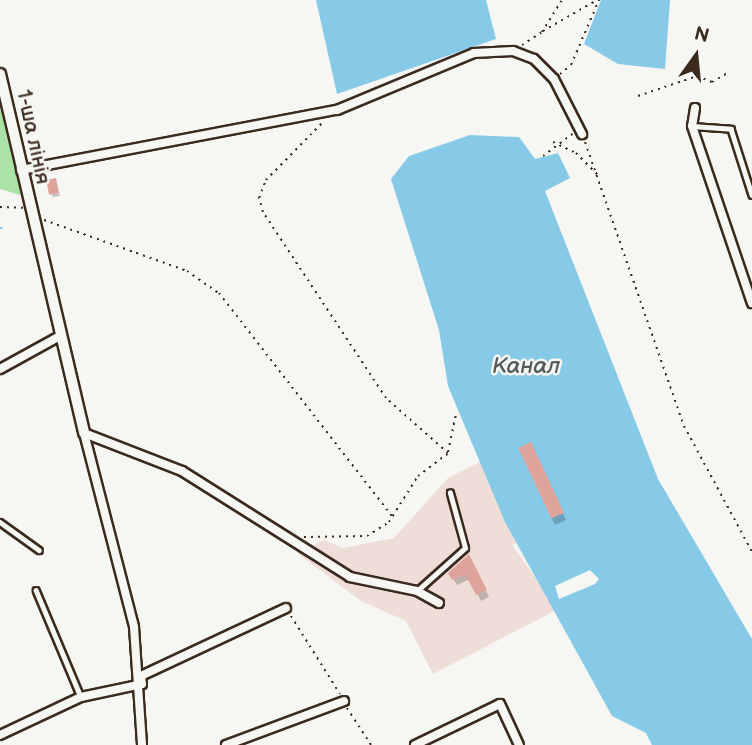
<!DOCTYPE html>
<meta charset="utf-8">
<style>
body{margin:0}
#map{position:relative;width:752px;height:745px;overflow:hidden;background:#f6f6f2;font-family:"Balsamiq Sans",sans-serif}
div>[style]{position:absolute}
[style*='--x']{left:calc(var(--x)*1px);top:calc(var(--y)*1px);width:calc(var(--w)*1px);rotate:calc(var(--a)*1deg)}
.built>*{inset:0;background:#efddd8}
.green>*{inset:0;background:#abe3a7}
.water>*{inset:0;background:#87cae8}
.pier>*{inset:0;background:#f6f6f2}
.shadow>*{inset:0;background:#0003}
.stream>*{height:2.5px;margin:-1.25px;padding:0 1.25px;transform-origin:1.25px;border-radius:1.25px;background:#87cae8}
.building>*{inset:0;background:#dea49c;transform-origin:0 0}
.path>*{height:2px;margin-top:-1px;transform-origin:0;background:repeating-linear-gradient(90deg,#3b2a1e 0 2px,transparent 0 7px)}
.roads{filter:drop-shadow(2px 0 #3b2a1e) drop-shadow(-2px 0 #3b2a1e) drop-shadow(0 2px #3b2a1e) drop-shadow(0 -2px #3b2a1e)}
.service>*{height:4.5px;margin:-2.25px;padding:0 2.25px;transform-origin:2.25px;border-radius:2.25px;background:#f6f6f2}
.minor>*{height:8px;margin:-4px;padding:0 4px;transform-origin:4px;border-radius:4px;background:#f6f6f2}
.tertiary>*{height:10px;margin:-5px;padding:0 5px;transform-origin:5px;border-radius:5px;background:#f6f6f2}
span{translate:-50% -50%;white-space:nowrap;text-align:center;line-height:1.15;-webkit-text-stroke:5px #f6f6f2;paint-order:stroke}
.street-label{font-size:21px;color:#3b2a1e}
.water-label{font-size:23px;color:#525a5b;font-style:italic}
.north{position:absolute;left:661px;top:21px;width:70px;height:70px;-webkit-text-stroke:5px #f6f6f2;paint-order:stroke;rotate:15deg;font-size:19px;font-weight:700;line-height:28px;text-align:center;color:#3b2a1e}
.north::after{content:'';display:block;margin:auto;width:24px;height:32px;background:#3b2a1e;clip-path:polygon(50% 0,100% 100%,50% 72%,0 100%)}
</style>
<div id="map">
<div class="built">
<i style="clip-path:polygon(531px 436px,573px 516px,512px 545px,558px 609px,433px 674px,406px 621px,361px 601px,297px 553px,324px 540px,343px 548px,394px 538px,448px 478px)"></i>
</div>
<div class="green">
<i style="clip-path:polygon(0 91px,24px 196px,0 189px)"></i>
</div>
<div class="water">
<i style="clip-path:polygon(316px 0,486px 0,496px 39px,337px 94px)"></i>
<i style="clip-path:polygon(601px 0,670px 0,665px 69px,618px 64px,584px 44px)"></i>
<i style="clip-path:polygon(470px 135px,519px 137px,535px 159px,558px 153px,570px 178px,545px 191px,658px 479px,752px 639px,752px 745px,652px 745px,646px 733px,612px 716px,505px 522px,448px 386px,439px 330px,391px 179px,409px 156px)"></i>
</div>
<div class="pier">
<i style="clip-path:polygon(590px 570px,599px 579px,595px 584px,559px 599px,555px 586px)"></i>
</div>
<div class="shadow">
<i style="clip-path:polygon(57px 184px,60px 196px,53px 197px,51px 194px)"></i>
<i style="clip-path:polygon(534px 450px,566px 520px,555px 525px,552px 519px)"></i>
<i style="clip-path:polygon(469px 557px,489px 597px,481px 601px,470px 579px,457px 585px,450px 573px)"></i>
</div>
<div class="stream">
<i style="--x:0;--y:228;--w:2;--a:0"></i>
</div>
<div class="building">
<i style="left:56px;top:178px;width:15px;height:10px;rotate:79deg"></i>
<i style="left:531px;top:442px;width:78px;height:14px;rotate:65deg"></i>
<i style="clip-path:polygon(469px 554px,487px 590px,476px 595px,465px 574px,452px 580px,448px 573px)"></i>
</div>
<div class="path">
<i style="--x:543;--y:31;--w:62;--a:-29.9"></i>
<i style="--x:522;--y:45;--w:24;--a:-33"></i>
<i style="--x:542;--y:32;--w:38;--a:-58"></i>
<i style="--x:560;--y:74;--w:14;--a:-39"></i>
<i style="--x:571;--y:65;--w:71;--a:-66.7"></i>
<i style="--x:638;--y:96;--w:62;--a:-18.7"></i>
<i style="--x:697;--y:76;--w:16;--a:22"></i>
<i style="--x:712;--y:82;--w:20;--a:-30"></i>
<i style="--x:553;--y:142;--w:25;--a:26"></i>
<i style="--x:576;--y:153;--w:30;--a:45"></i>
<i style="--x:585;--y:142;--w:301;--a:70.8"></i>
<i style="--x:684;--y:426;--w:143;--a:61.6"></i>
<i style="--x:543;--y:156;--w:38;--a:-37"></i>
<i style="--x:0;--y:207;--w:23;--a:2"></i>
<i style="--x:44;--y:220;--w:152;--a:19.6"></i>
<i style="--x:187;--y:271;--w:39;--a:35"></i>
<i style="--x:219;--y:293;--w:282;--a:52.2"></i>
<i style="--x:448;--y:452;--w:38;--a:-78"></i>
<i style="--x:304;--y:537;--w:63;--a:-0.9"></i>
<i style="--x:367;--y:536;--w:26;--a:-32"></i>
<i style="--x:389;--y:522;--w:54;--a:-57.8"></i>
<i style="--x:418;--y:476;--w:38;--a:-37"></i>
<i style="--x:448;--y:453;--w:83;--a:-138.4"></i>
<i style="--x:386;--y:398;--w:223;--a:-123.5"></i>
<i style="--x:263;--y:212;--w:15;--a:-106"></i>
<i style="--x:259;--y:198;--w:19;--a:-69"></i>
<i style="--x:266;--y:180;--w:81;--a:-45.5"></i>
<i style="--x:291;--y:616;--w:92;--a:57.9"></i>
<i style="--x:347;--y:708;--w:44;--a:57"></i>
</div>
<div class="roads">
<div class="service">
<i style="--x:692;--y:126;--w:39;--a:4"></i>
<i style="--x:731;--y:129;--w:69;--a:72.3"></i>
<i style="--x:0;--y:522;--w:48;--a:35.7"></i>
<i style="--x:36;--y:590;--w:116;--a:67.2"></i>
<i style="--x:418;--y:590;--w:63;--a:-41.8"></i>
<i style="--x:465;--y:548;--w:57;--a:-105.3"></i>
</div>
<div class="minor">
<i style="--x:695;--y:108;--w:18;--a:99"></i>
<i style="--x:692;--y:126;--w:187;--a:71.3"></i>
<i style="--x:21;--y:170;--w:322;--a:-10.8"></i>
<i style="--x:337;--y:110;--w:148;--a:-22.6"></i>
<i style="--x:474;--y:53;--w:39;--a:-3"></i>
<i style="--x:513;--y:51;--w:22;--a:21"></i>
<i style="--x:534;--y:59;--w:28;--a:45"></i>
<i style="--x:554;--y:79;--w:62;--a:63"></i>
<i style="--x:0;--y:369;--w:66;--a:-28.9"></i>
<i style="--x:84;--y:433;--w:105;--a:21.2"></i>
<i style="--x:182;--y:471;--w:199;--a:32.2"></i>
<i style="--x:350;--y:577;--w:68;--a:11.8"></i>
<i style="--x:417;--y:591;--w:25;--a:29"></i>
<i style="--x:84;--y:433;--w:200;--a:75.5"></i>
<i style="--x:134;--y:627;--w:118;--a:86.1"></i>
<i style="--x:0;--y:735;--w:89;--a:-25.1"></i>
<i style="--x:81;--y:697;--w:62;--a:-12"></i>
<i style="--x:142;--y:684;--w:8;--a:-97"></i>
<i style="--x:141;--y:676;--w:160;--a:-25.1"></i>
<i style="--x:226;--y:745;--w:126;--a:-20.4"></i>
<i style="--x:415;--y:745;--w:94;--a:-25.8"></i>
<i style="--x:500;--y:704;--w:45;--a:65.1"></i>
</div>
<div class="tertiary">
<i style="--x:0;--y:74;--w:369;--a:76.8"></i>
</div>
</div>
<div class="street-label">
<span style="left:33px;top:137px;rotate:78deg">1-ша лінія</span>
</div>
<div class="water-label">
<span style="left:526px;top:366px">Канал</span>
</div>
<div class="north">N</div>
</div>
